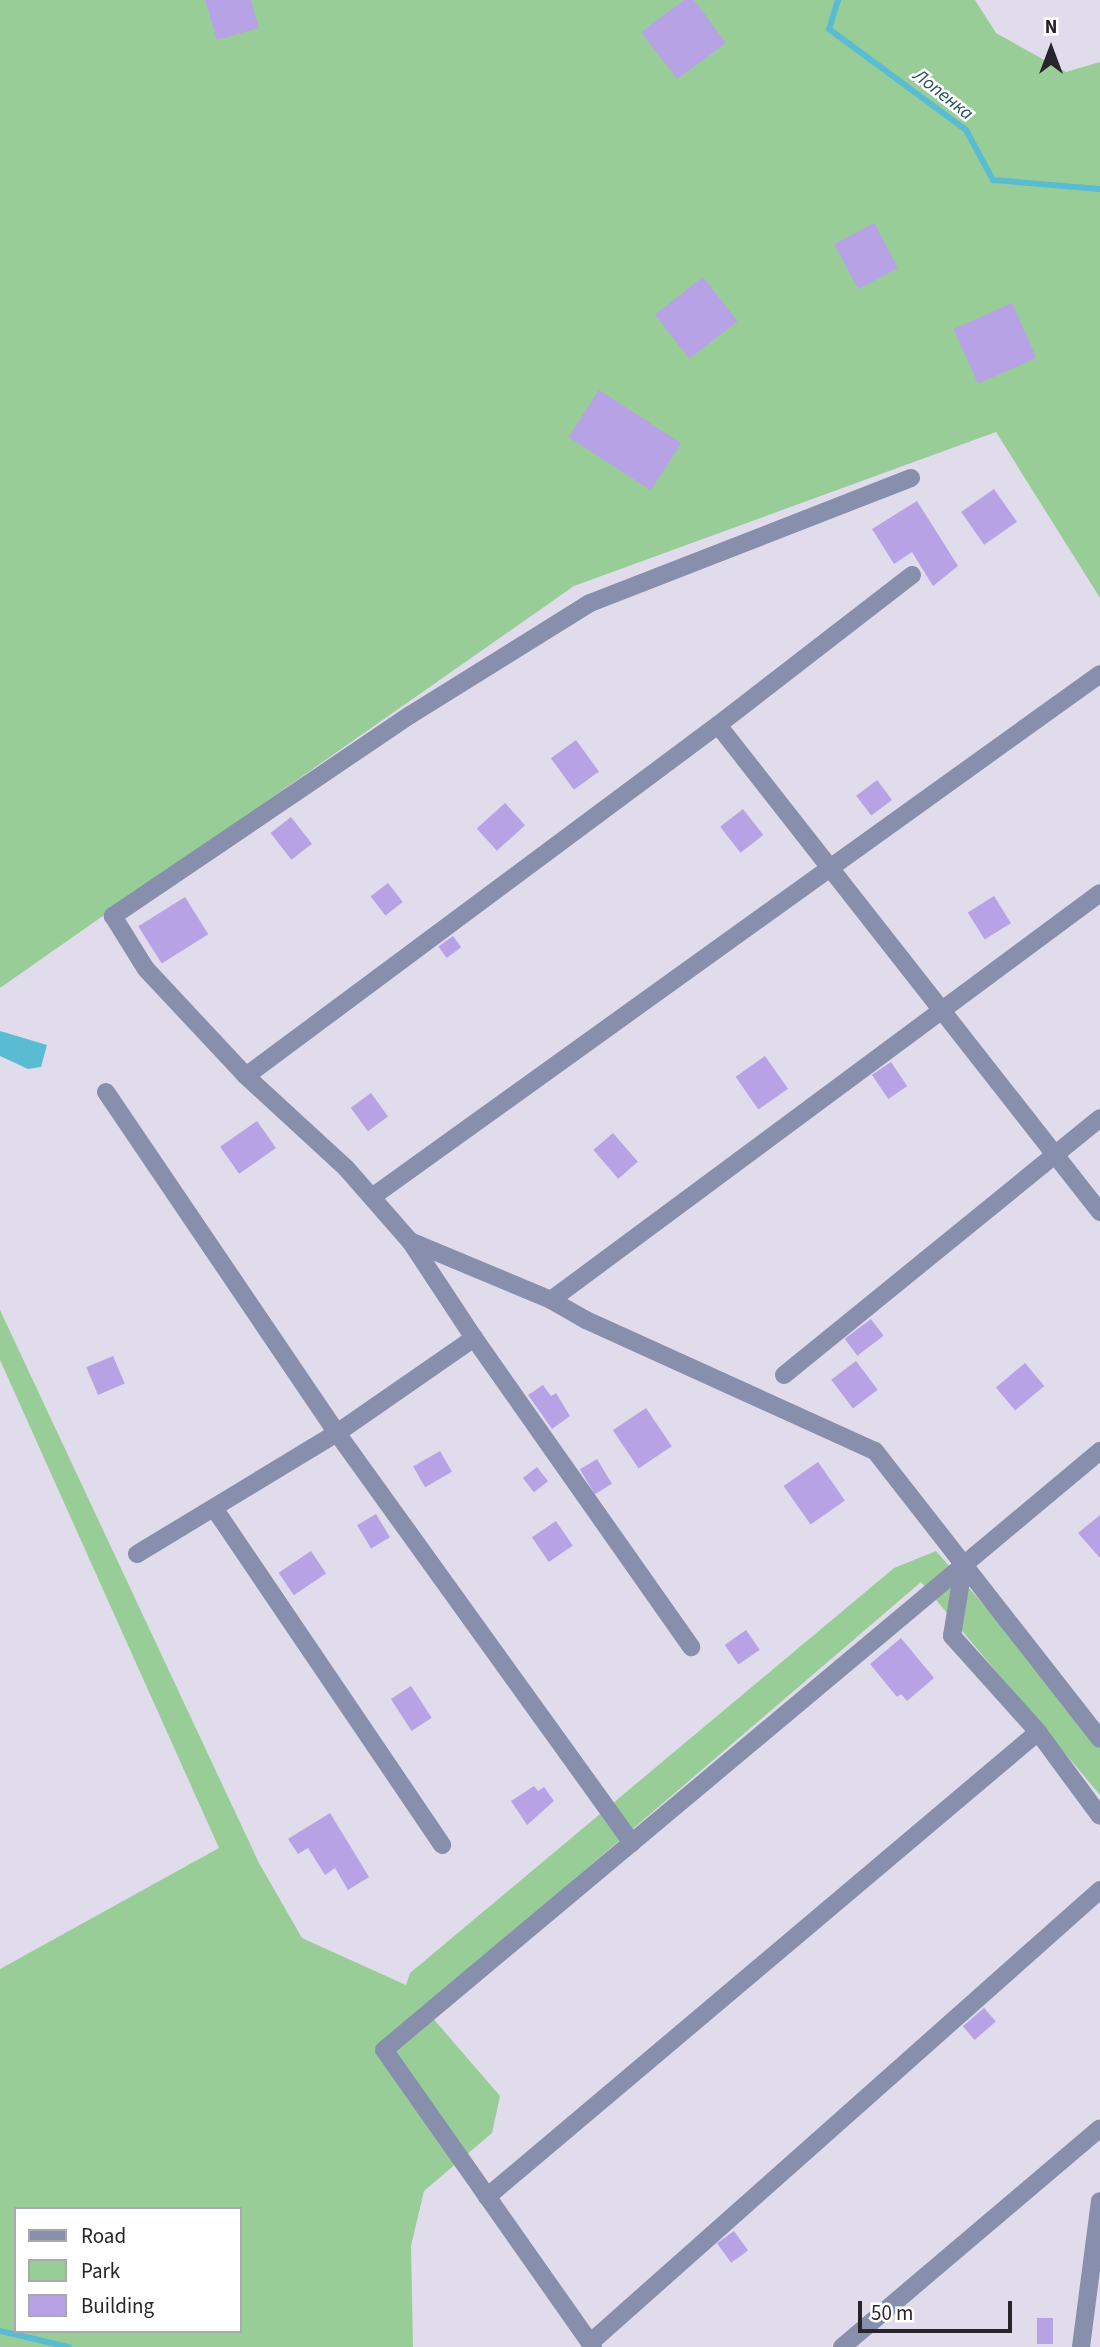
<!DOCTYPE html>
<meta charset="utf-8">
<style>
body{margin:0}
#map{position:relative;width:1100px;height:2347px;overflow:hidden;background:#e1dceb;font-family:"Source Sans 3",sans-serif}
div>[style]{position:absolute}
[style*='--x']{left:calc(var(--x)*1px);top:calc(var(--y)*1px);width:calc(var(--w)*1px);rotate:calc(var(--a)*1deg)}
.green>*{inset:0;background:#99cd98}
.water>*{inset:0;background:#59bcd3}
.stream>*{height:6px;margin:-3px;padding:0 3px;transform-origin:3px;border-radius:3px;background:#59bcd3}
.building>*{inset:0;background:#b7a2e5;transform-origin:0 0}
.street>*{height:18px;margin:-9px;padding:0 9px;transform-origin:9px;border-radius:9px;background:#878fac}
span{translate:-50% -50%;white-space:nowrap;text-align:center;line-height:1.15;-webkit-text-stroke:5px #fff;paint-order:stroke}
.water-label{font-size:19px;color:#26525c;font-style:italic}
.legend{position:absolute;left:14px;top:2207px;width:228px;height:126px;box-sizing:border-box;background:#fff;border:2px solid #a9a8aa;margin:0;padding:9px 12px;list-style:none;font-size:21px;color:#27252b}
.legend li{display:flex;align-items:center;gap:14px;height:35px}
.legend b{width:35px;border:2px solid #a9a8aa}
.north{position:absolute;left:1016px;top:14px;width:70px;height:70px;-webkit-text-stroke:5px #fff;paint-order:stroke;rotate:0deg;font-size:19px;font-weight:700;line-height:28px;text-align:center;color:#27252b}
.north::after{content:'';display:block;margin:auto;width:24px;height:32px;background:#27252b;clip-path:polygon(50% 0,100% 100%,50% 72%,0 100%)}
.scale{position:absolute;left:858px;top:2301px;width:154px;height:32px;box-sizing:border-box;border:4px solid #27252b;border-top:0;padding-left:9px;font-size:21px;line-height:24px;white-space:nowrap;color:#27252b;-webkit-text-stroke:5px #fff;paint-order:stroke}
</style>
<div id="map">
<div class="green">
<i style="clip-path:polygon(0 0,975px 0,996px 33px,1066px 72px,1100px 62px,1100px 598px,996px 432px,574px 586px,0 988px)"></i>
<i style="clip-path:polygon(evenodd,0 1310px,259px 1863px,302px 1938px,406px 1985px,410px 1973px,894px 1568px,936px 1551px,1100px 1736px,1100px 1795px,921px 1582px,424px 2008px,500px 2096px,492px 2133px,424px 2191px,411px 2246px,413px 2347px,0 2347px,0 1969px,219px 1848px,0 1360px,0 1310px,16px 2209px,240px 2209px,240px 2331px,16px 2331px,16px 2209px)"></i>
</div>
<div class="water">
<i style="clip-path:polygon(0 1031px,47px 1045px,41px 1067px,28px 1069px,0 1056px)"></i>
</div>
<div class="stream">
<i style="--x:838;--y:0;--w:30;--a:107"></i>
<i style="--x:829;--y:29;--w:170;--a:36.4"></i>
<i style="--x:966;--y:130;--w:57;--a:61.6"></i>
<i style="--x:993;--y:180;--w:107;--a:4.8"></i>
<i style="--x:0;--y:2331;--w:71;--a:13.1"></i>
</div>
<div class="building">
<i style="clip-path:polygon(205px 0,251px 0,259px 28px,217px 40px)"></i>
<i style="clip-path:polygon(684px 0,694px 0,726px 43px,677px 79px,641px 32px)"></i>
<i style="left:874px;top:223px;width:51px;height:45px;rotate:62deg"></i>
<i style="left:703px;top:277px;width:56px;height:61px;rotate:52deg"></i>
<i style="left:1012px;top:303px;width:60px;height:64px;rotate:66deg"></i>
<i style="left:599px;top:390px;width:98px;height:56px;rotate:33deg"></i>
<i style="left:994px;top:489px;width:40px;height:40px;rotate:55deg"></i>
<i style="clip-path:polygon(917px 501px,958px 566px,933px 586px,912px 552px,894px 564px,872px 529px)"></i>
<i style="left:576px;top:740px;width:39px;height:31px;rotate:54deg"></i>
<i style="left:877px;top:780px;width:25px;height:26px;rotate:53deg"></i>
<i style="left:505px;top:803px;width:30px;height:38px;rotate:48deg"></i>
<i style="left:743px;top:809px;width:33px;height:29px;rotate:52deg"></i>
<i style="left:291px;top:817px;width:34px;height:26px;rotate:52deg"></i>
<i style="left:388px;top:883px;width:24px;height:22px;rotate:52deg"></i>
<i style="left:994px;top:896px;width:32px;height:31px;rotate:58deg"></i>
<i style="left:185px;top:897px;width:44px;height:55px;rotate:58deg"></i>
<i style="left:453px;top:936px;width:14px;height:18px;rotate:54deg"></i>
<i style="left:765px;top:1056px;width:40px;height:36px;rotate:55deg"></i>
<i style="left:891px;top:1062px;width:29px;height:23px;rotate:56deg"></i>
<i style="left:371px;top:1093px;width:29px;height:25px;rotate:54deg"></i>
<i style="left:257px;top:1121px;width:33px;height:45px;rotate:55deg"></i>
<i style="left:613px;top:1133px;width:38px;height:26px;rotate:49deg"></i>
<i style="left:871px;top:1319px;width:21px;height:33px;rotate:53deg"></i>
<i style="left:113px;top:1356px;width:30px;height:29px;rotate:67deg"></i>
<i style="left:856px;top:1361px;width:36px;height:31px;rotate:53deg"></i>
<i style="left:1025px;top:1363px;width:30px;height:38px;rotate:50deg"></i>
<i style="clip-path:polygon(543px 1385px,551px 1396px,556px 1393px,570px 1416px,552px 1429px,528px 1395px)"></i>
<i style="left:646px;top:1408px;width:46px;height:40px;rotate:56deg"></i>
<i style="left:440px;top:1451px;width:24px;height:31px;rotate:60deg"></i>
<i style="left:597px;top:1459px;width:29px;height:20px;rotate:59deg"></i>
<i style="left:818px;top:1462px;width:47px;height:42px;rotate:55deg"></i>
<i style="left:537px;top:1467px;width:18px;height:18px;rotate:52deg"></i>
<i style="left:376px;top:1514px;width:27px;height:22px;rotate:59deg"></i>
<i style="clip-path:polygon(1100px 1515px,1100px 1558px,1078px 1533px)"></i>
<i style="left:556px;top:1521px;width:30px;height:29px;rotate:56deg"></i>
<i style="left:311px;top:1551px;width:27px;height:39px;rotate:56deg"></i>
<i style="left:746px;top:1630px;width:24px;height:26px;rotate:55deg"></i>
<i style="clip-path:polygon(901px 1638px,934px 1678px,907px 1701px,901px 1694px,897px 1697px,870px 1664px)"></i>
<i style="left:411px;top:1686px;width:38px;height:24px;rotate:57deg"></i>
<i style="clip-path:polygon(534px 1786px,538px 1791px,544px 1787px,554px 1801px,527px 1825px,511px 1801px)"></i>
<i style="clip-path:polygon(330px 1813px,369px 1877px,348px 1890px,335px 1868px,325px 1875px,308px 1848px,298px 1854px,288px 1839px)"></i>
<i style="left:984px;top:2008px;width:18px;height:28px;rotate:49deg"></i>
<i style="left:734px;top:2231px;width:24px;height:21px;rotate:54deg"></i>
<i style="left:1037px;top:2318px;width:16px;height:26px"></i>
</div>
<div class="street">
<i style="--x:911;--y:478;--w:344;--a:158.7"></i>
<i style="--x:590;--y:603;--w:212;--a:148.1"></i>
<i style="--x:410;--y:715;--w:359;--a:145.9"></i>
<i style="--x:113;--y:916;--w:62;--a:58.1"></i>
<i style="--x:146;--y:969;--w:146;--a:46.9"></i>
<i style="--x:246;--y:1076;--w:136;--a:42.6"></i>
<i style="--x:346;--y:1168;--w:97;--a:48.8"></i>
<i style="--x:410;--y:1241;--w:153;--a:22.7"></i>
<i style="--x:551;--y:1300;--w:40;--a:29.7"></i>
<i style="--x:586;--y:1320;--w:317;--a:24.4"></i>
<i style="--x:875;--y:1451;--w:365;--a:52"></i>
<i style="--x:912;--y:575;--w:245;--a:142.3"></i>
<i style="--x:718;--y:725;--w:619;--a:51.89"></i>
<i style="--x:246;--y:1076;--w:588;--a:-36.64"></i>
<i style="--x:106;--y:1092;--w:412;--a:55.9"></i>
<i style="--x:337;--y:1433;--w:505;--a:54.26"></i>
<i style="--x:372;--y:1197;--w:896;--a:-35.69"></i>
<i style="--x:551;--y:1300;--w:683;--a:-36.55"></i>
<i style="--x:474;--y:1338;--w:378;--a:54.9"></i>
<i style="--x:784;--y:1375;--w:407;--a:-39.1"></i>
<i style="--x:214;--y:1508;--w:407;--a:55.9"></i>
<i style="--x:137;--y:1554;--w:234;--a:-31.2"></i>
<i style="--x:337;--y:1433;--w:167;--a:-34.7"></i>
<i style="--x:474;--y:1338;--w:116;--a:-123.4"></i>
<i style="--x:964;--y:1562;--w:75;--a:99.2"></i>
<i style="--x:952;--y:1636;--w:129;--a:48.1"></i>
<i style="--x:1038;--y:1732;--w:104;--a:53.6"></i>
<i style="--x:487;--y:2197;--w:721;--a:-40.16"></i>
<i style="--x:590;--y:2343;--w:682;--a:-41.61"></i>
<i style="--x:593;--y:2347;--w:363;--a:-125.1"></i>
<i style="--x:384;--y:2050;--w:934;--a:-39.92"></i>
<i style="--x:842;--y:2347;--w:338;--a:-40.3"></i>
<i style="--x:1081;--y:2347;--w:147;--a:-82.6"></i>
</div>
<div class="water-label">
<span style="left:943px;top:95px;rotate:38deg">Лопенка</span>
</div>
<ul class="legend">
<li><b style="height:9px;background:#878fac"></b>Road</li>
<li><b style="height:19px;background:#99cd98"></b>Park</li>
<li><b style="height:19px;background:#b7a2e5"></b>Building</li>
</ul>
<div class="north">N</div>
<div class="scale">50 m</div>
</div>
